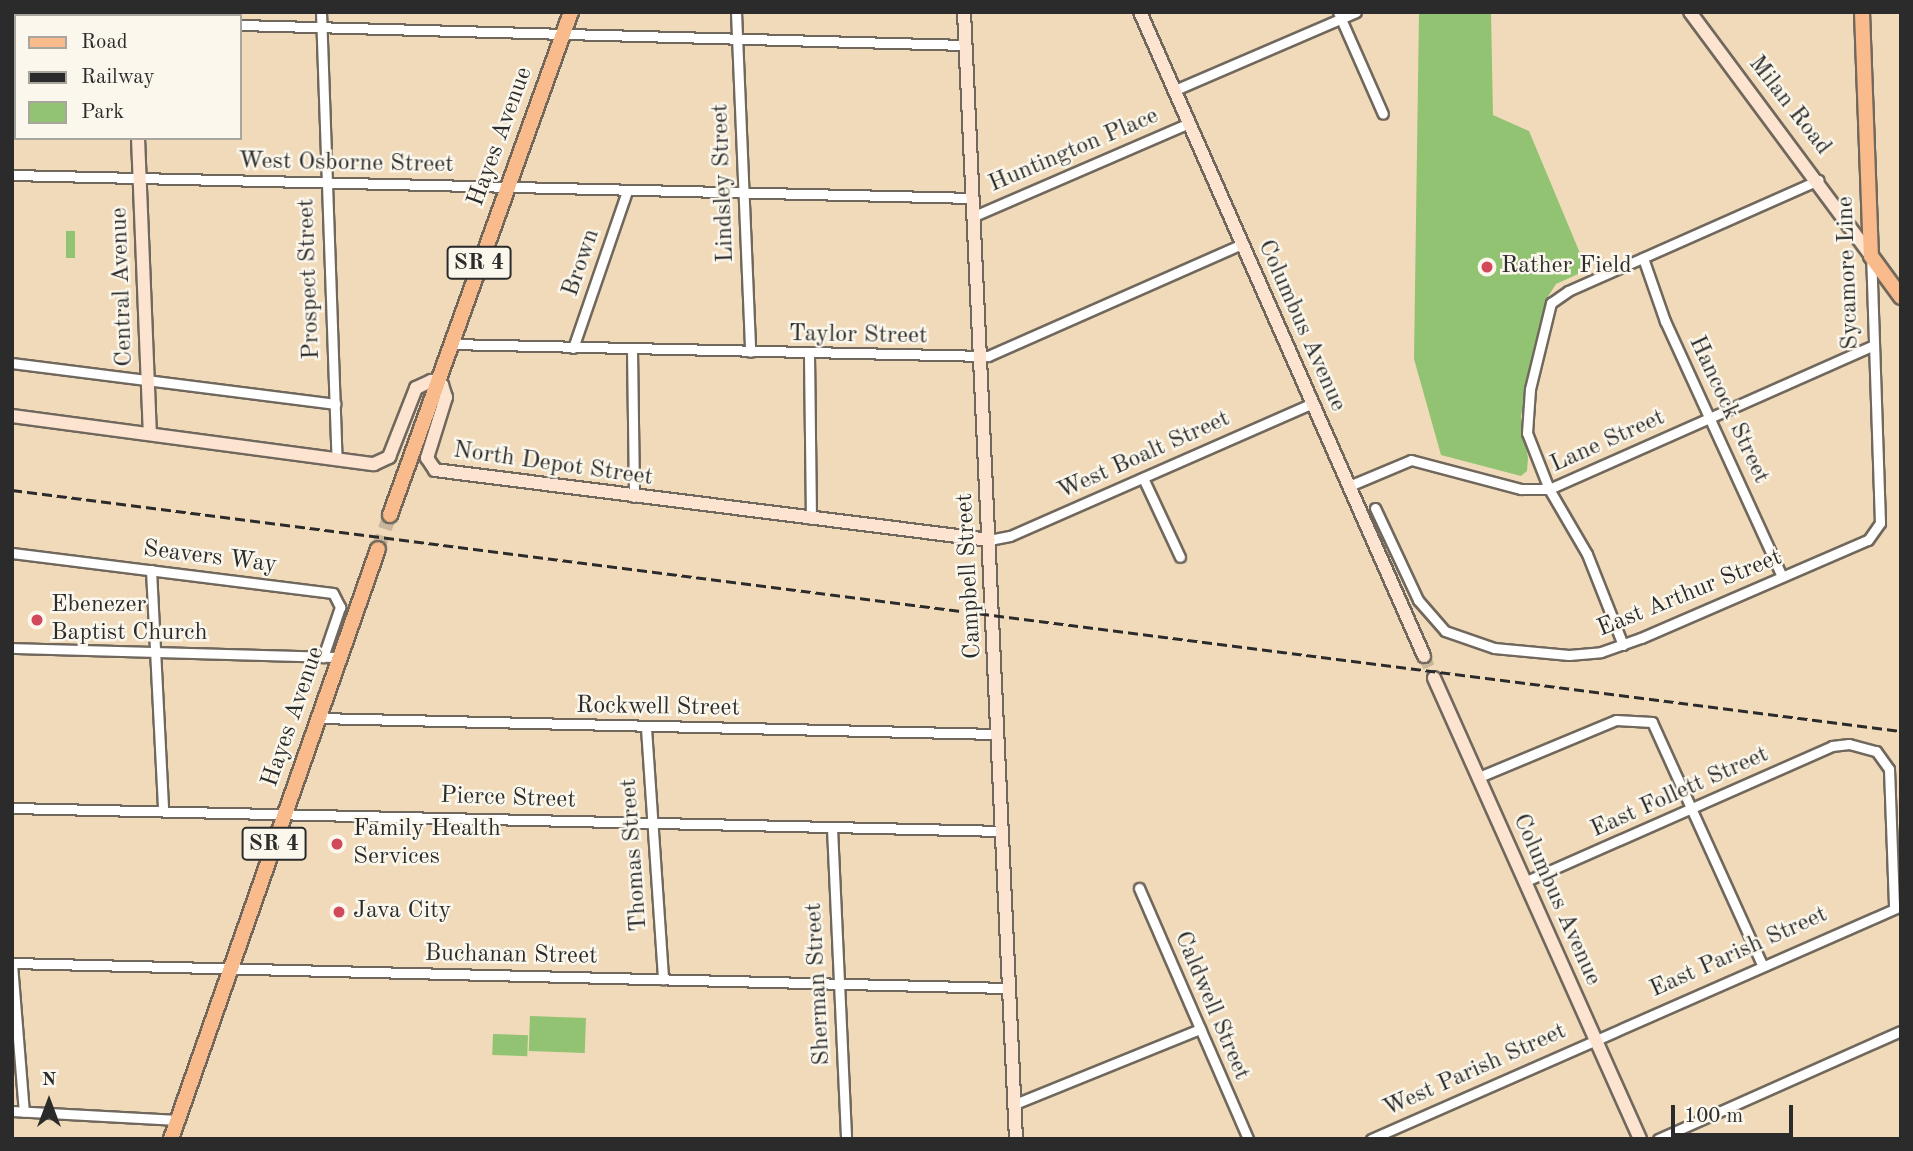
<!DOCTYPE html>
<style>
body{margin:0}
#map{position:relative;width:1913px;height:1151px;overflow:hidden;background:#f1daba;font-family:"Old Standard TT",serif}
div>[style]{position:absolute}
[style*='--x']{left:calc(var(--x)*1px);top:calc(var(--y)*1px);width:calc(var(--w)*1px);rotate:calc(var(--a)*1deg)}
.green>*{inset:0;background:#91c373;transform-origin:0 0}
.secondary-tunnel>*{height:12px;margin-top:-6px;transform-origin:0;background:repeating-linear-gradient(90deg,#c9b79d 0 12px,transparent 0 18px)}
.primary-tunnel>*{height:14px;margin-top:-7px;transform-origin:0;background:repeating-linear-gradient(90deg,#c9b79d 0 14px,transparent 0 21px)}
.roads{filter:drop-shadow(2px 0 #70685d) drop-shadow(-2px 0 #70685d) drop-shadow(0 2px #70685d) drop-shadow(0 -2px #70685d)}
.street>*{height:9px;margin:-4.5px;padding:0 4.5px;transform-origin:4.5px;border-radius:4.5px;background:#fff}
.secondary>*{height:12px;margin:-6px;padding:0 6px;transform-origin:6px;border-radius:6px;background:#fde4d1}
.primary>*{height:14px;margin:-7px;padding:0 7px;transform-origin:7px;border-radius:7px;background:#fabb8c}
.rail>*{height:2.5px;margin-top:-1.25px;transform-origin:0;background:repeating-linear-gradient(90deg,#2b2b2b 0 10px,transparent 0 15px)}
.dots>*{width:19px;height:19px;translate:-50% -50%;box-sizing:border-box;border:4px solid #fbf7ec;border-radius:50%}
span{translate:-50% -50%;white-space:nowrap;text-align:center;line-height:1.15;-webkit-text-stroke:5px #fbf7ec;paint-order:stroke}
.shield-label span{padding:2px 5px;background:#fbf7ec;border:2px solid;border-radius:5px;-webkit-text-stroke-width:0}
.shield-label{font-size:23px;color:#2b2b2b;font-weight:700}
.street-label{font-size:24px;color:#2b2b2b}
.poi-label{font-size:24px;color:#2b2b2b}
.left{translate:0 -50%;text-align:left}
.frame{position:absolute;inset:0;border:14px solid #2b2b2b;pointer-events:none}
.legend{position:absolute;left:14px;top:14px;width:228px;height:126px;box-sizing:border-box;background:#fbf7ec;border:2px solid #a8a59f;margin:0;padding:9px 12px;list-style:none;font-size:21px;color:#2b2b2b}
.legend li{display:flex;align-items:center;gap:14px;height:35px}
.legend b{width:35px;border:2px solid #a8a59f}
.north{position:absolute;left:14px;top:1067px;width:70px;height:70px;-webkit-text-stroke:5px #fbf7ec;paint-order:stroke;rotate:0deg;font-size:19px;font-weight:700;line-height:28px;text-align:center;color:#2b2b2b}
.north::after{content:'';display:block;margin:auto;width:24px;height:32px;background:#2b2b2b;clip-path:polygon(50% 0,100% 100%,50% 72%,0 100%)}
.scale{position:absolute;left:1671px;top:1105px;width:122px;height:32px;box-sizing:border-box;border:4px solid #2b2b2b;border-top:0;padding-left:9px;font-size:21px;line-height:24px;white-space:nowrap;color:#2b2b2b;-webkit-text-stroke:5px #fbf7ec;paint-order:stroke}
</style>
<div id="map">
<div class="green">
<i style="clip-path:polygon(1419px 12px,1491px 12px,1493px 115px,1529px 131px,1587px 270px,1556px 284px,1547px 298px,1521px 416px,1528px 458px,1527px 471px,1521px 476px,1441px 455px,1414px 359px)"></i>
<i style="left:66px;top:231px;width:9px;height:27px"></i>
<i style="left:530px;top:1016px;width:56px;height:35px;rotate:2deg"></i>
<i style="left:493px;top:1034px;width:35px;height:21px;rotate:2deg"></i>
</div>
<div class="secondary-tunnel">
<i style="--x:1424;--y:656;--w:24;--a:66"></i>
</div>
<div class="primary-tunnel">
<i style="--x:378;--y:549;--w:36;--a:-71"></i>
</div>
<div class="roads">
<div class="street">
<i style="--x:321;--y:12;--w:447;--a:88"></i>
<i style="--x:736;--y:12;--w:340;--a:87.6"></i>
<i style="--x:1338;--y:12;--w:111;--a:66.2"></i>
<i style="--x:12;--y:14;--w:27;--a:4"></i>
<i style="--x:240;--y:25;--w:726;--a:1.58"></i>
<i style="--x:1175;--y:90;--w:197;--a:-23.3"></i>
<i style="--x:12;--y:175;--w:961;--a:1.37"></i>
<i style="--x:974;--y:216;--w:234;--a:-23.4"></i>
<i style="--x:1643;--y:258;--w:67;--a:70.8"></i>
<i style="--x:1665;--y:321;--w:281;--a:65.4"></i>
<i style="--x:450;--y:344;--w:538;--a:1.28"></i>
<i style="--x:988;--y:356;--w:278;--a:-23.8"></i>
<i style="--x:573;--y:348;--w:166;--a:-71"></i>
<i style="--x:632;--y:350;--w:147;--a:89.2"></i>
<i style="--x:809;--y:355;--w:164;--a:89.3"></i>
<i style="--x:12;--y:363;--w:326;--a:7.2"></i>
<i style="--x:1143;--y:478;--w:87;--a:64.9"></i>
<i style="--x:1349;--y:486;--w:67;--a:-22.8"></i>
<i style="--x:1411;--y:460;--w:114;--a:14.8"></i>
<i style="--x:1521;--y:489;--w:28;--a:0"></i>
<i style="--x:1549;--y:489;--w:355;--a:-23.9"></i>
<i style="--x:1375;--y:508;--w:102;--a:64.9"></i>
<i style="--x:1418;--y:600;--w:41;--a:48.9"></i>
<i style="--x:1445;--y:631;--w:52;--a:19.1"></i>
<i style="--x:1494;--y:648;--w:75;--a:5.3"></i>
<i style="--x:1569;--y:655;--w:32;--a:-5"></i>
<i style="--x:1601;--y:652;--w:42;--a:-19.3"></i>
<i style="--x:1641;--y:638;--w:247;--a:-23.4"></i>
<i style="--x:1868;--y:540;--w:21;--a:-55"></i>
<i style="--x:1880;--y:523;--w:265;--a:-91.9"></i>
<i style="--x:989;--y:540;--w:21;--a:-11"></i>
<i style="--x:1010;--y:536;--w:331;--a:-23.7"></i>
<i style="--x:12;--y:553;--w:323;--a:7.1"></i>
<i style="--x:333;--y:593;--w:16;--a:63"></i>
<i style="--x:340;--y:607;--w:53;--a:108.8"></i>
<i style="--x:151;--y:570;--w:241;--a:87.1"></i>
<i style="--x:1623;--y:645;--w:98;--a:-111.6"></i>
<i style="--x:1587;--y:554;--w:75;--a:-120.3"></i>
<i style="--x:1549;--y:489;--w:60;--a:-111.4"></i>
<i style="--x:1527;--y:433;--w:44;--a:-86.1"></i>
<i style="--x:1530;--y:389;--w:89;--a:-76.3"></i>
<i style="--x:1551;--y:303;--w:21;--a:-35"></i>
<i style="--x:1568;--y:291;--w:274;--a:-23.9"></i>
<i style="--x:12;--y:648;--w:327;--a:1.6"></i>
<i style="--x:318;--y:718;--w:680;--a:1.35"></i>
<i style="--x:646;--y:728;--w:252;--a:86.1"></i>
<i style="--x:1479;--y:777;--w:148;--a:-22.6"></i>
<i style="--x:1616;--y:720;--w:36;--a:3"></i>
<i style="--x:1652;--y:722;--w:267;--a:65.6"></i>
<i style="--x:12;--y:808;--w:990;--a:1.33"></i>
<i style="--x:832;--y:828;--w:311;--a:87.4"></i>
<i style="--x:1524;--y:882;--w:337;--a:-23.8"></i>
<i style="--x:1832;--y:746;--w:17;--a:-7"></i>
<i style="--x:1849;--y:744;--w:28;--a:15"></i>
<i style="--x:1876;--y:751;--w:22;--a:54"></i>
<i style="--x:1889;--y:769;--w:139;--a:87.9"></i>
<i style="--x:1139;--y:888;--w:274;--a:66.5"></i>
<i style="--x:12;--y:963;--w:997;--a:1.44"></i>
<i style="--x:12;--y:964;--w:148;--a:85.4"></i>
<i style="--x:1015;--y:1104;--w:200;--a:-22.1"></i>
<i style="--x:12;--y:1111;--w:166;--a:3.1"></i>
<i style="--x:1371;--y:1139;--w:579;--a:-23.73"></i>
<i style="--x:1658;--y:1139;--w:266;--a:-24"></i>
</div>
<div class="secondary">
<i style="--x:133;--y:12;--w:4;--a:90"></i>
<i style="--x:964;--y:12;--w:1128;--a:87.36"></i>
<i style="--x:1140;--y:12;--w:704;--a:66.2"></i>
<i style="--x:1690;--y:12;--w:304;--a:53.4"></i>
<i style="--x:138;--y:138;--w:296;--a:87.7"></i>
<i style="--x:12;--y:416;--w:365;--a:7.6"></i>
<i style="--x:374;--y:464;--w:17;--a:-25"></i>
<i style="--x:389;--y:457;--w:74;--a:-68.6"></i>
<i style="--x:416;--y:388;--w:17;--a:-25"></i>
<i style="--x:431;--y:381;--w:12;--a:20"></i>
<i style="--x:442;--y:385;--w:13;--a:72"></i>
<i style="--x:446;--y:397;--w:64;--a:107.3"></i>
<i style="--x:427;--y:458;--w:14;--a:56"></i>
<i style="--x:435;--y:470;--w:558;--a:7.2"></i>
<i style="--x:1434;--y:678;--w:505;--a:65.92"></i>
</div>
<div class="primary">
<i style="--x:1862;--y:12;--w:244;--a:87.9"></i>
<i style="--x:1871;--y:256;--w:51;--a:53.8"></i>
<i style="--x:390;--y:515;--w:535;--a:-70.21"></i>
<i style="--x:171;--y:1139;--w:625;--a:-70.67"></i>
</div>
</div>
<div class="rail">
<i style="--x:12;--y:490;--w:1904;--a:7.27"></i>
</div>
<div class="dots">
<i style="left:1487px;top:267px;background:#d1495b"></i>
<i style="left:37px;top:620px;background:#d1495b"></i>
<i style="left:337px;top:844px;background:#d1495b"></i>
<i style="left:339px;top:912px;background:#d1495b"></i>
</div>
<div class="shield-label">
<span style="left:479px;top:263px">SR 4</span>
<span style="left:274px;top:844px">SR 4</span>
</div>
<div class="street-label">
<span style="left:1789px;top:106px;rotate:52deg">Milan Road</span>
<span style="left:501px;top:137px;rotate:-70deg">Hayes Avenue</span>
<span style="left:1074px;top:151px;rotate:-23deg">Huntington Place</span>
<span style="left:346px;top:164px;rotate:1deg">West Osborne Street</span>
<span style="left:724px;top:183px;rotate:-92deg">Lindsley Street</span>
<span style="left:582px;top:263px;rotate:-71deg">Brown</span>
<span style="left:1849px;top:273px;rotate:-92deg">Sycamore Line</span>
<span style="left:310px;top:279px;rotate:-92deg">Prospect Street</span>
<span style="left:123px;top:287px;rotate:-92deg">Central Avenue</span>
<span style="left:1301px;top:326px;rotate:66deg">Columbus Avenue</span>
<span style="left:858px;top:336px;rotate:1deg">Taylor Street</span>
<span style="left:1728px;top:410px;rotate:65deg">Hancock Street</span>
<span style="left:1608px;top:442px;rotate:-24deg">Lane Street</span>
<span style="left:1144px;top:456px;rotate:-24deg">West Boalt Street</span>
<span style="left:553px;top:465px;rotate:8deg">North Depot Street</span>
<span style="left:210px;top:558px;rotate:7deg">Seavers Way</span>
<span style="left:970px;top:576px;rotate:-93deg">Campbell Street</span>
<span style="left:1690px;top:594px;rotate:-22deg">East Arthur Street</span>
<span style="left:658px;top:708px;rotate:1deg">Rockwell Street</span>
<span style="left:294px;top:717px;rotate:-71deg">Hayes Avenue</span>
<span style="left:1680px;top:793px;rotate:-24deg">East Follett Street</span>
<span style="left:508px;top:799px;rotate:2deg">Pierce Street</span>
<span style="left:635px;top:855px;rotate:-94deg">Thomas Street</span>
<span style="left:1556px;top:900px;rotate:66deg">Columbus Avenue</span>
<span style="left:1739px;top:953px;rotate:-24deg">East Parish Street</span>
<span style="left:511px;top:956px;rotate:1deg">Buchanan Street</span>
<span style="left:819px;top:984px;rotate:-93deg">Sherman Street</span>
<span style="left:1211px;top:1006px;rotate:67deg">Caldwell Street</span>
<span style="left:1475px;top:1071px;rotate:-24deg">West Parish Street</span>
</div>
<div class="poi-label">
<span class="left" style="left:1501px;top:267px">Rather Field</span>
<span class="left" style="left:51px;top:620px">Ebenezer<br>Baptist Church</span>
<span class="left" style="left:353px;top:844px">Family Health<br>Services</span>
<span class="left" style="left:353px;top:912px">Java City</span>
</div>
<div class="frame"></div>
<ul class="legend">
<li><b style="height:9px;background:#fabb8c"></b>Road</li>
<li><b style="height:9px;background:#2b2b2b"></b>Railway</li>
<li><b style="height:19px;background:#91c373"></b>Park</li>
</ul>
<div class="north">N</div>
<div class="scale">100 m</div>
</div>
